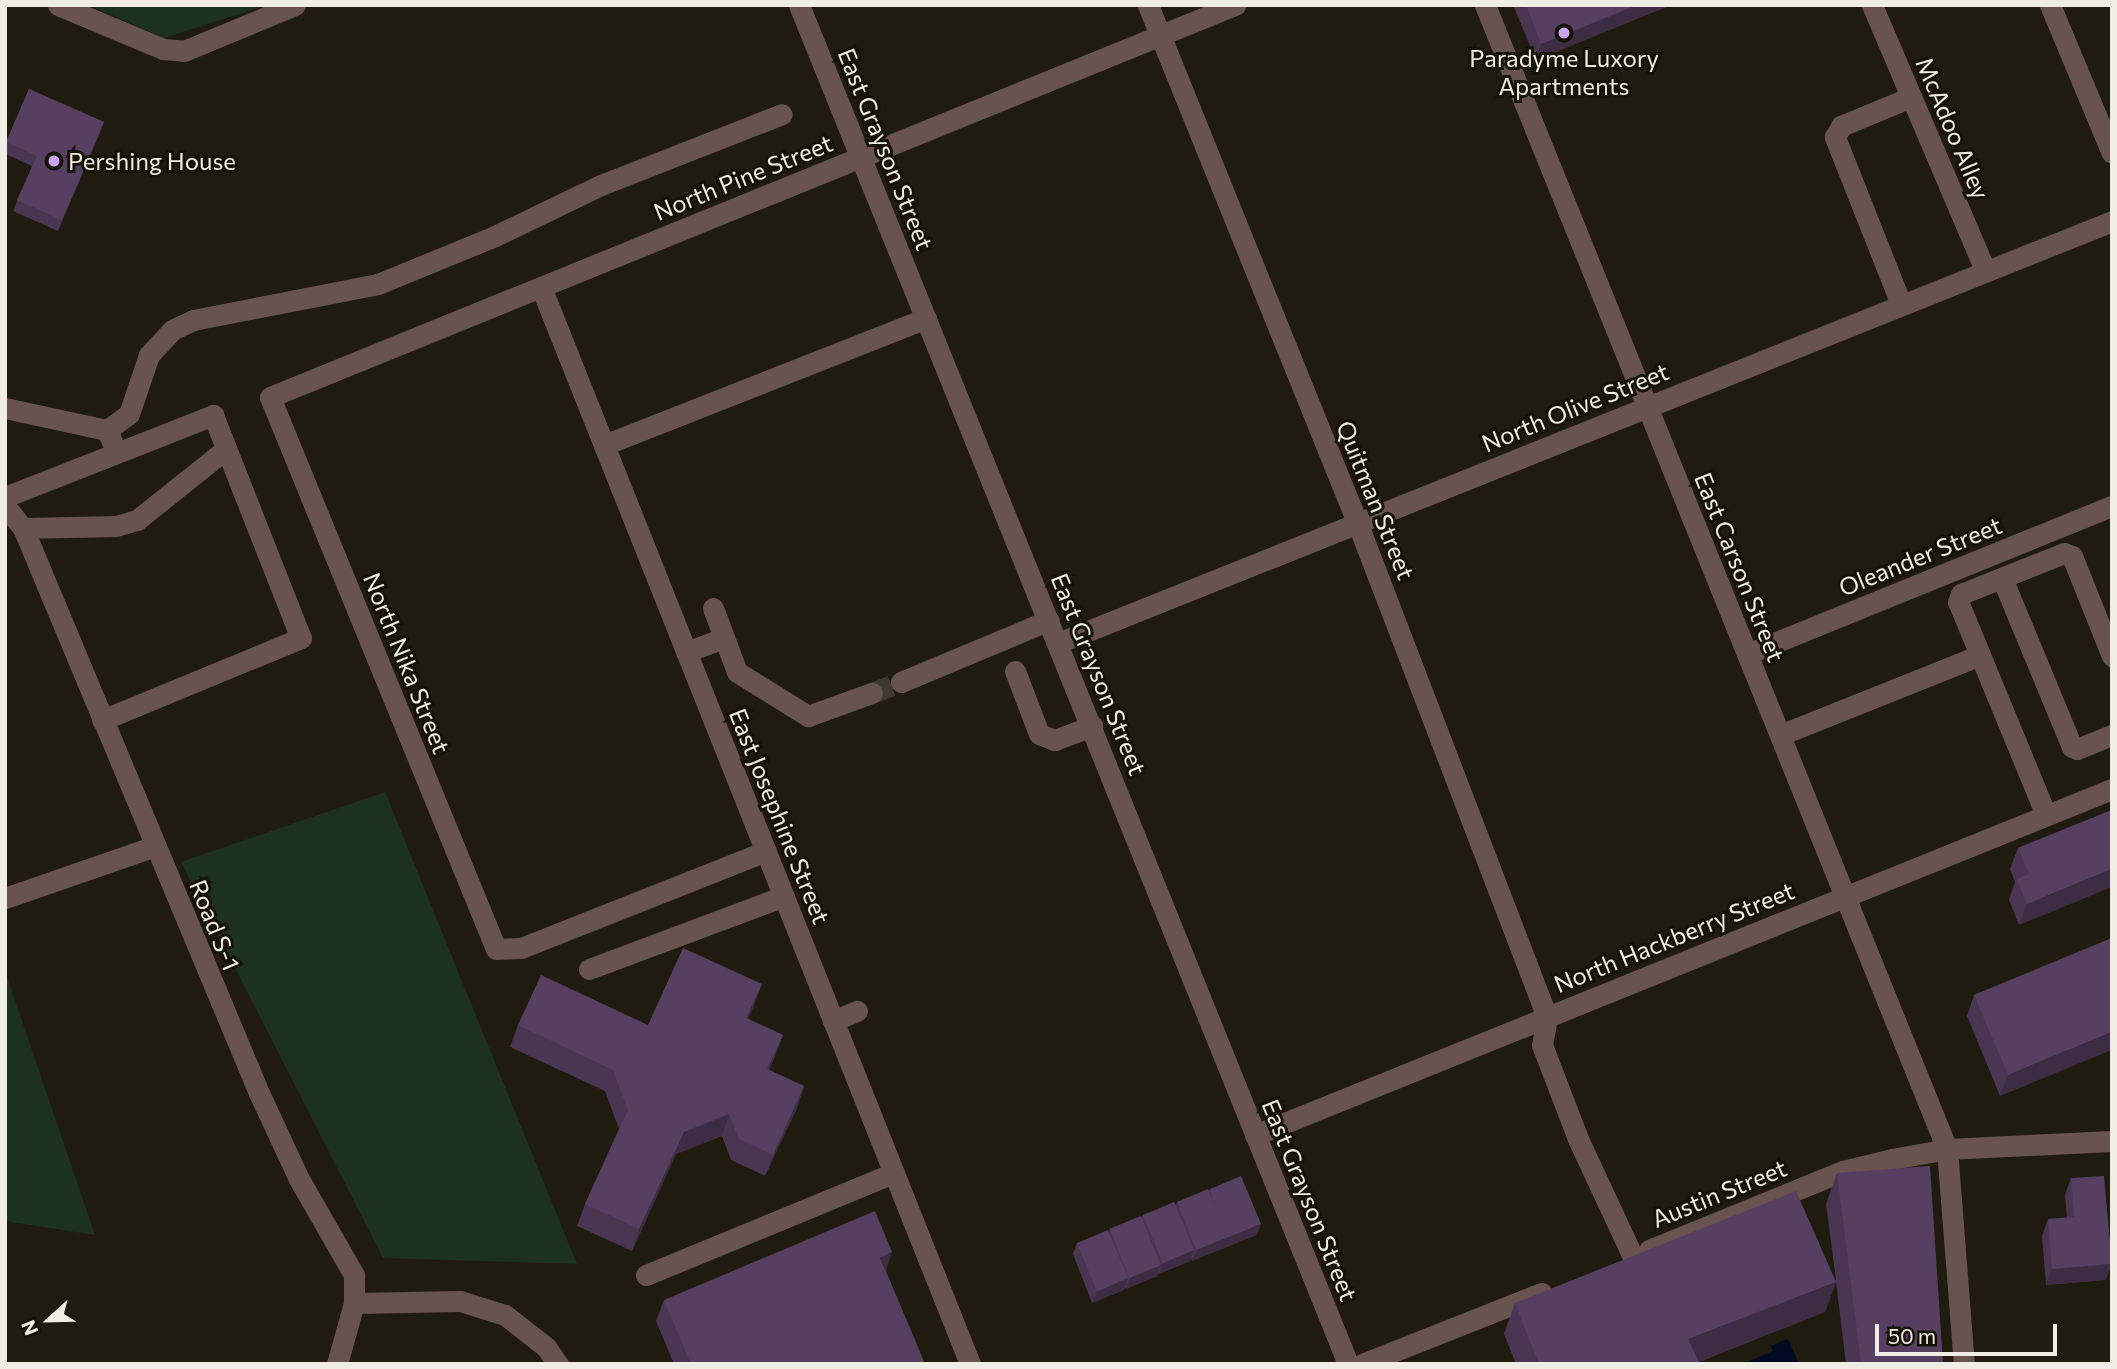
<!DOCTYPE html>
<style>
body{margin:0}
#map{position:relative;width:2117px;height:1369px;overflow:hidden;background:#1f1b0f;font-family:Commissioner,sans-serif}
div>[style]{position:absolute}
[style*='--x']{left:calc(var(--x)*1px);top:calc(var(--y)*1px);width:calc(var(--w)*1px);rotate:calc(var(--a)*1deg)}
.green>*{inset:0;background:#1d311f}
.water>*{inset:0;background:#000923}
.minor-tunnel>*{height:21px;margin-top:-10.5px;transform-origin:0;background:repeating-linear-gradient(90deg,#3e3a2f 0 21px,transparent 0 31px)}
.minor>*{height:21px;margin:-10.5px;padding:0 10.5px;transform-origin:10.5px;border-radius:10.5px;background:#68534e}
.wall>*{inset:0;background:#4a3653}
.shaded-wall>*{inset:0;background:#3c2c44}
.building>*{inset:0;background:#563f61;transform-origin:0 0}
.dots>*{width:19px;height:19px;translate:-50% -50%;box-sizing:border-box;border:4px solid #161206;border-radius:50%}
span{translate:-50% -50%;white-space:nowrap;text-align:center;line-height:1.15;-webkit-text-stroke:6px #161206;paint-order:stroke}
.poi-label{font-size:24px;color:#f0ede5}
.left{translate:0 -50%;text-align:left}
.street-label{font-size:24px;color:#f0ede5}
.frame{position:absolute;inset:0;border:7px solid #f0ede5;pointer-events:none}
.north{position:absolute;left:14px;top:1285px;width:70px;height:70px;-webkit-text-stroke:5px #161206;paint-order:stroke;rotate:248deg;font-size:19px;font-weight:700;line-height:28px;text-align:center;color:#f0ede5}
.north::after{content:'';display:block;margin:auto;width:24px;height:32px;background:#f0ede5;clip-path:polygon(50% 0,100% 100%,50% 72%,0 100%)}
.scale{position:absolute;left:1875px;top:1324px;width:182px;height:32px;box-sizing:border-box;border:4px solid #f0ede5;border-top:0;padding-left:9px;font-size:21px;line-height:24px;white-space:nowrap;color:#f0ede5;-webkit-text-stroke:5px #161206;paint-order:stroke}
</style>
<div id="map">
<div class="green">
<i style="clip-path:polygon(89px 5px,267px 5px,164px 38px)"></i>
<i style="clip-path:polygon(385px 792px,577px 1264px,383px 1258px,181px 862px)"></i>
<i style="clip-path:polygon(5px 971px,95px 1235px,5px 1221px)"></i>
</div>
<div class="water">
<i style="clip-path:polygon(1788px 1339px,1799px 1364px,1742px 1364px,1773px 1351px,1771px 1346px)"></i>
</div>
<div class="minor-tunnel">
<i style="--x:872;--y:693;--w:31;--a:-21"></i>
</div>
<div class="minor">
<i style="--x:58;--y:5;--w:114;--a:22.7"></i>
<i style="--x:163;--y:49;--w:21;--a:5"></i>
<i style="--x:184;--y:51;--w:120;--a:-22.5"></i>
<i style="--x:799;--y:5;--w:1466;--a:68"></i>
<i style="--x:1148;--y:5;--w:558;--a:67.99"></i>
<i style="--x:1357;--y:522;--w:530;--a:69"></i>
<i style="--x:1547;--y:1017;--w:28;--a:100"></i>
<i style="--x:1542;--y:1045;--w:101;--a:69"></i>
<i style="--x:1578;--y:1139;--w:130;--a:65"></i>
<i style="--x:1485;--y:5;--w:1234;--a:68.01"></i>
<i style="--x:1947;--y:1149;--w:216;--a:85.5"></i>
<i style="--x:1872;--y:5;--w:288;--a:66.9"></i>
<i style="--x:2050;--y:5;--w:160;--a:67.3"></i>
<i style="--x:541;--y:287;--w:1159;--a:68.28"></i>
<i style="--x:1901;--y:304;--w:180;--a:-111.6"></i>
<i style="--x:1835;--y:137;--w:13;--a:-61"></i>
<i style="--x:1841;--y:126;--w:76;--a:-22.5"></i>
<i style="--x:5;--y:408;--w:104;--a:12.2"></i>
<i style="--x:107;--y:430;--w:13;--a:67"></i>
<i style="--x:107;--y:430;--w:27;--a:-36"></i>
<i style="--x:129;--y:414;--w:62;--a:-71.3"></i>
<i style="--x:149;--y:355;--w:34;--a:-47"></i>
<i style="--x:172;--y:330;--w:23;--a:-25"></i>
<i style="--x:193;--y:320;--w:188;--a:-11"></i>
<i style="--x:378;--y:284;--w:126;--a:-22.3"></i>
<i style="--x:495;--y:236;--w:118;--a:-25.7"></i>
<i style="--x:601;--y:185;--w:194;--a:-21.4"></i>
<i style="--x:604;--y:445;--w:346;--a:-21.5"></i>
<i style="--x:5;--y:497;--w:224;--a:-21.5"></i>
<i style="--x:213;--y:415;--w:240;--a:68.5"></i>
<i style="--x:301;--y:638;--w:215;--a:157.6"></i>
<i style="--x:5;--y:506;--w:28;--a:51"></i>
<i style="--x:23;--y:528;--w:612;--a:67.33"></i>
<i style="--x:259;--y:1093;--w:95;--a:65.1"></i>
<i style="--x:299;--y:1179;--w:111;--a:60.2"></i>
<i style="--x:354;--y:1275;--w:28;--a:90"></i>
<i style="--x:354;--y:1303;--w:63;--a:105.6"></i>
<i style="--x:23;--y:528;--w:93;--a:-1.2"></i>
<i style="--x:116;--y:526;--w:22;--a:-16"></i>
<i style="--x:137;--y:520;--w:114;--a:-38.6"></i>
<i style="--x:2002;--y:578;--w:183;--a:67.5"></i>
<i style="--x:2072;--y:747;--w:5;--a:22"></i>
<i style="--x:2077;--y:749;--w:38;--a:-22"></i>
<i style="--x:713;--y:608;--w:68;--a:69.4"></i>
<i style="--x:737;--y:672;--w:84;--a:31.8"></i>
<i style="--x:808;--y:716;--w:68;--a:-19.8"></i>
<i style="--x:1058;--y:643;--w:1135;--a:-21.82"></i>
<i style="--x:686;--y:652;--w:40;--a:-20.2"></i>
<i style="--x:1747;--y:654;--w:394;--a:-22.1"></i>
<i style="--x:1015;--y:671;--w:67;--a:69.1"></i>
<i style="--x:1039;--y:734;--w:17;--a:21"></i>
<i style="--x:1055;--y:740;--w:40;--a:-21"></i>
<i style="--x:901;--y:682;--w:160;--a:-22.7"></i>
<i style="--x:1780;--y:735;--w:215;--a:-21.8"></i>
<i style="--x:2046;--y:815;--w:230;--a:-112.4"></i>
<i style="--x:1958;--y:602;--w:9;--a:-69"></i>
<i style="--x:1961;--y:594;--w:111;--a:-21.7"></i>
<i style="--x:2064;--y:553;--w:9;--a:21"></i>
<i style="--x:2072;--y:556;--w:108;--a:68.2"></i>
<i style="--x:766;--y:851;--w:264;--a:158.4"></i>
<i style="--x:521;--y:948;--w:25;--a:178"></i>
<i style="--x:496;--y:949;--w:596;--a:-112.27"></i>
<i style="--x:270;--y:397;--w:1042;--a:-22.11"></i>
<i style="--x:5;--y:898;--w:159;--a:-19.1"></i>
<i style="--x:589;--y:969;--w:208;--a:-20.5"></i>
<i style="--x:833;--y:1021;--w:26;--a:-23"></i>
<i style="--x:1255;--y:1135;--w:924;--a:-21.99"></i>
<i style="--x:1649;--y:1250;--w:209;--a:-22.2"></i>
<i style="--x:1843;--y:1171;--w:50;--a:-13.8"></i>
<i style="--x:1892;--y:1159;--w:56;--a:-10.3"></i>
<i style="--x:1947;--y:1149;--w:165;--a:-2.8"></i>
<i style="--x:646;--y:1275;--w:268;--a:-22.4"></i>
<i style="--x:354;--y:1303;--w:106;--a:-1.1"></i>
<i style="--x:460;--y:1301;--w:47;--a:17.3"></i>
<i style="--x:505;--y:1315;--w:52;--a:38"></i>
<i style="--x:546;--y:1347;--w:21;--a:55"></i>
<i style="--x:1362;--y:1364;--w:193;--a:-21.6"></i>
</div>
<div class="wall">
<i style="clip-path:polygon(1513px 5px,1671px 5px,1536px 60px)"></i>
<i style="clip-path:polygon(29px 89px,104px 122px,58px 231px,13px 211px,32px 166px,5px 154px,5px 145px)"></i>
<i style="clip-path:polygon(2112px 810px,2019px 925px,2009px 900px,2015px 882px,2010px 869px,2018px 848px)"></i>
<i style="clip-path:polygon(2112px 938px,2000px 1096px,1967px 1016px,1974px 995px)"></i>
<i style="clip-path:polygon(762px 984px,748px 1019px,783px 1035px,769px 1070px,804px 1086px,797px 1108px,765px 1176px,731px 1160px,722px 1136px,676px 1154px,632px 1251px,577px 1226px,585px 1204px,619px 1129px,605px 1091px,510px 1047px,518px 1025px,648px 1025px)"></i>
<i style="clip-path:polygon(1837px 1173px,1943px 1364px,1846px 1364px,1836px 1282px,1825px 1312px,1699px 1362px,1700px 1364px,1516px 1364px,1504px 1334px,1515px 1303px,1836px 1280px,1826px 1204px)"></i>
<i style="clip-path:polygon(2071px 1178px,2106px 1280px,2046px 1285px,2042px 1236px,2048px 1219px,2067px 1218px,2065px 1195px)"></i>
<i style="clip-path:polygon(1210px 1189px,1257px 1235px,1192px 1261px,1191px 1258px,1190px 1261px,1159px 1274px,1158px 1273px,1157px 1276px,1126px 1289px,1125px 1287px,1124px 1290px,1092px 1303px,1073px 1254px,1077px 1243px,1109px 1232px,1110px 1229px,1142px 1217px,1143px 1215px,1175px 1205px,1177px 1202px,1209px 1191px)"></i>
<i style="clip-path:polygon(886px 1271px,925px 1364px,674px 1364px,656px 1321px,664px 1300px)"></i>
</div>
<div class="shaded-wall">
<i style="clip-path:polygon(1637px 5px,1671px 5px,1536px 60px,1541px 44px)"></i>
<i style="clip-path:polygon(104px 122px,100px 133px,58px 231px,62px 220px)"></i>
<i style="clip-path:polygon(2112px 869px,2112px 887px,2019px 925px,2027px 904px)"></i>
<i style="clip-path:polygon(762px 984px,754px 1006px,738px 1040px,746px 1018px)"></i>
<i style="clip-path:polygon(2112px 1032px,2112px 1050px,2000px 1096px,2008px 1075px)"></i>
<i style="clip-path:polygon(783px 1035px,775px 1057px,760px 1091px,767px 1069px)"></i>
<i style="clip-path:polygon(804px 1086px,797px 1108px,765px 1176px,773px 1155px)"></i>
<i style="clip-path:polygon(729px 1114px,722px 1136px,676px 1154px,632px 1251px,639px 1229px,684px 1132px)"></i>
<i style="clip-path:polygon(1261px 1224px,1257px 1235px,1192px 1261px,1196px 1250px)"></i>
<i style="clip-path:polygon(1194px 1250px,1190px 1261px,1159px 1274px,1163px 1263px)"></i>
<i style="clip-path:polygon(892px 1252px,885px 1274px,880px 1258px)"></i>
<i style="clip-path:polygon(2112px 1264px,2106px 1280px,2046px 1285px,2052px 1269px)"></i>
<i style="clip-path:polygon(1161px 1265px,1157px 1276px,1126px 1289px,1130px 1278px)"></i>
<i style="clip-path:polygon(1128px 1278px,1124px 1290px,1092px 1303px,1096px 1292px)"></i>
<i style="clip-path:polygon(1836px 1282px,1825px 1312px,1694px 1364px,1688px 1339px)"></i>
</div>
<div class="building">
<i style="clip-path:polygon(1526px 5px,1637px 5px,1541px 44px)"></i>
<i style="clip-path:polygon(29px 89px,104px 122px,62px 220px,17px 200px,37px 156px,6px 142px)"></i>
<i style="clip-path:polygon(2112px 810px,2112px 869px,2027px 904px,2017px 879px,2029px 874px,2018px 848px)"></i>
<i style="clip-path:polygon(2112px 938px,2112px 1032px,2008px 1075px,1974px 995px)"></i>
<i style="clip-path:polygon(683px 948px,762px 984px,746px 1018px,783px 1035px,767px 1069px,804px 1086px,773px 1155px,739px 1139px,729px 1114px,684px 1132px,639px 1229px,585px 1204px,628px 1110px,613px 1070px,518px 1025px,541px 975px,648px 1025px)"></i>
<i style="clip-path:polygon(1930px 1166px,1943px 1364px,1861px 1364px,1837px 1173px)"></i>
<i style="clip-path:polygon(1241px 1176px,1261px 1224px,1196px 1250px,1177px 1202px,1208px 1189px,1215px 1205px,1210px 1189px)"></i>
<i style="clip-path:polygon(2104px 1176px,2112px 1264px,2052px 1269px,2048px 1219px,2074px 1217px,2071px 1178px)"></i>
<i style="clip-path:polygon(1796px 1191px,1836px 1282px,1688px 1339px,1700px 1364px,1539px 1364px,1515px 1303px)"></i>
<i style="left:1174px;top:1202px;width:52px;height:34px;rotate:67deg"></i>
<i style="clip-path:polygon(875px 1211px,892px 1252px,880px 1258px,925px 1364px,691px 1364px,664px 1300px)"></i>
<i style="left:1141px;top:1216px;width:53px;height:34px;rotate:68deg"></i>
<i style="left:1108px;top:1230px;width:52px;height:34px;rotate:67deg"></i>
</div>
<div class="dots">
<i style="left:1564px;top:33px;background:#c8a5ee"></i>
<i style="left:54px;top:161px;background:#c8a5ee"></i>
</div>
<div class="poi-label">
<span style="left:1564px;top:72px">Paradyme Luxory<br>Apartments</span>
<span class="left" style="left:68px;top:161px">Pershing House</span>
</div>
<div class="street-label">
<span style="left:1953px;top:128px;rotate:67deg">McAdoo Alley</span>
<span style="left:886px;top:149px;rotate:68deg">East Grayson Street</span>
<span style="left:743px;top:177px;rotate:-22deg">North Pine Street</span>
<span style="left:1575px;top:407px;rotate:-22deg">North Olive Street</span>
<span style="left:1376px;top:500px;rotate:68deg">Quitman Street</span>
<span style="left:1920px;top:556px;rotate:-22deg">Oleander Street</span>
<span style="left:1740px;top:567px;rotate:68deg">East Carson Street</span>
<span style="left:407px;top:663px;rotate:68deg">North Nika Street</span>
<span style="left:1099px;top:674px;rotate:68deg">East Grayson Street</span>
<span style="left:780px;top:816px;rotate:68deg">East Josephine Street</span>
<span style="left:215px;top:925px;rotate:68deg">Road S-1</span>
<span style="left:1674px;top:937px;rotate:-22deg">North Hackberry Street</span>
<span style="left:1719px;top:1193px;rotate:-22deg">Austin Street</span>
<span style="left:1310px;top:1200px;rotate:68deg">East Grayson Street</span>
</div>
<div class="frame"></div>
<div class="north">N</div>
<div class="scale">50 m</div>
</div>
